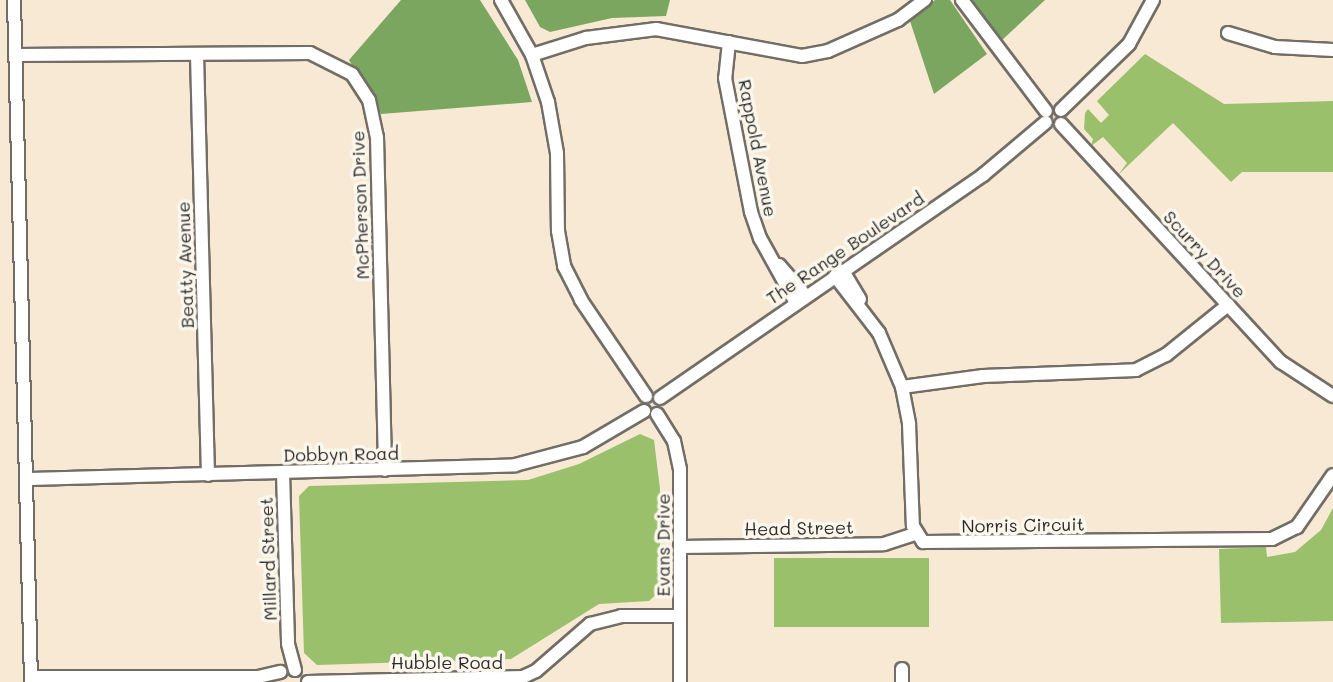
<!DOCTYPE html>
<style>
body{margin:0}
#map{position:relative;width:1333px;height:682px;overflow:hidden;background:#f7e9d4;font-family:Mali,sans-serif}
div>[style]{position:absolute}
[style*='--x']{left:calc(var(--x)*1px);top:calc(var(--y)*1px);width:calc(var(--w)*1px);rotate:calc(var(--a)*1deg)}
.green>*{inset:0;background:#9ac06c;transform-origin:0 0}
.forest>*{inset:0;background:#7ba660}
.roads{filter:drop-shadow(2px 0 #726e66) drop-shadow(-2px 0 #726e66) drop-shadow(0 2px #726e66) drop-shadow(0 -2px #726e66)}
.minor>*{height:12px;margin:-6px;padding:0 6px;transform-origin:6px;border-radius:6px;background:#fff}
span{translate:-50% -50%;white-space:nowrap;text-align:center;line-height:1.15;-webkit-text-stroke:7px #fbf7ec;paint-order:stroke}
.street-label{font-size:18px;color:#2b2b2b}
</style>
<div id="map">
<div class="green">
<i style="clip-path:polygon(1145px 54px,1224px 104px,1333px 101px,1333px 172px,1242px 172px,1231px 182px,1173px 123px,1118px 175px,1127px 163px,1103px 137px,1091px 146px,1093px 139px,1084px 129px,1085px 113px,1088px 109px,1101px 123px,1109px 115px,1097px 101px)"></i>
<i style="clip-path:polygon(640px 434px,654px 440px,660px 489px,660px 591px,649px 601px,599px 604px,511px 659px,317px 665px,304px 653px,299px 496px,309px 486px,528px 480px,579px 464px)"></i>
<i style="clip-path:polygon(1333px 508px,1333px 621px,1221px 623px,1219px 549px,1266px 547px,1267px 557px,1295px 552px,1321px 530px)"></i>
<i style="left:929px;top:558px;width:69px;height:155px;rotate:90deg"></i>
</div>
<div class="forest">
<i style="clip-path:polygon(401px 0,480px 0,518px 60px,532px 102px,381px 114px,349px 60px)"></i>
<i style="clip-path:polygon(525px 0,670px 0,666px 16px,612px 18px,550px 32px,540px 27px)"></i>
<i style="clip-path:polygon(935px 0,950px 0,987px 54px,934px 94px,910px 21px)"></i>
<i style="clip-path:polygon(970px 0,1045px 0,1001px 41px)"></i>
</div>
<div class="roads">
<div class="minor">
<i style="--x:14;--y:0;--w:682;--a:88.57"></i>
<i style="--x:501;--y:0;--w:63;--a:60.6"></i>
<i style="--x:532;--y:55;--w:50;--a:71.2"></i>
<i style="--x:548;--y:102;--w:52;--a:80"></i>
<i style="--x:557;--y:153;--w:78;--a:89.3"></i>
<i style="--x:558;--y:231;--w:36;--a:80"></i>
<i style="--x:564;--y:266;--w:38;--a:63"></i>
<i style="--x:581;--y:300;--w:116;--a:55.9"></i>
<i style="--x:962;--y:0;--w:139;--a:52.9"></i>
<i style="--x:1228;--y:33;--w:49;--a:16.6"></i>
<i style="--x:1275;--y:47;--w:58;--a:3"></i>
<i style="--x:729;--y:42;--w:36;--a:96"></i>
<i style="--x:725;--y:78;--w:136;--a:79"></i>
<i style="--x:751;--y:212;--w:28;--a:71"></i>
<i style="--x:760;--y:238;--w:74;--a:61"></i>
<i style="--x:16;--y:55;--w:294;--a:-0.4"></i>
<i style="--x:310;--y:53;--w:47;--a:26.6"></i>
<i style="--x:352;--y:74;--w:31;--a:57"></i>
<i style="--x:369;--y:100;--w:38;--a:78"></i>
<i style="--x:377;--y:137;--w:333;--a:88.6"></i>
<i style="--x:197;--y:55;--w:420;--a:88.5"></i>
<i style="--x:532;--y:55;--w:57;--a:-17.5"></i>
<i style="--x:586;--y:38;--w:71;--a:-7.3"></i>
<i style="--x:656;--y:29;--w:148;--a:10.5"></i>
<i style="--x:802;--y:56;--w:26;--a:-11"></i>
<i style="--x:828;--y:51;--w:77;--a:-23.9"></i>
<i style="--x:898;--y:20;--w:34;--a:-37"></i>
<i style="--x:1061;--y:110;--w:95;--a:-44.1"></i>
<i style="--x:1129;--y:44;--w:50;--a:-61.4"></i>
<i style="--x:1061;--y:124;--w:324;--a:47.3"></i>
<i style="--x:1281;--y:362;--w:62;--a:33.2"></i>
<i style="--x:779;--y:265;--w:41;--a:48.9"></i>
<i style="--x:843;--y:271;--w:33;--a:59"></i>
<i style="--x:835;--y:276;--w:72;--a:52.3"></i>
<i style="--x:879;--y:333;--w:59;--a:66.9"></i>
<i style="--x:902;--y:387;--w:38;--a:79"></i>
<i style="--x:909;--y:424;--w:102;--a:87.8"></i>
<i style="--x:913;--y:526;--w:19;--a:58"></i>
<i style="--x:923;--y:542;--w:349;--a:-0.5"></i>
<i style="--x:1272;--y:539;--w:28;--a:-26"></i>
<i style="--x:1297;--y:527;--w:63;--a:-55.3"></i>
<i style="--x:902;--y:387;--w:82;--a:-7.7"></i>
<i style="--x:983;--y:376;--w:153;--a:-2.2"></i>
<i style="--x:1136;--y:370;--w:34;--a:-27"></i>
<i style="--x:1166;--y:355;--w:80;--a:-38.9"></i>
<i style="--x:660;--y:398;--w:393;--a:-34.6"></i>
<i style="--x:983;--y:175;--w:82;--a:-40.1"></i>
<i style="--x:657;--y:414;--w:32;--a:58"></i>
<i style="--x:674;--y:441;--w:29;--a:78"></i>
<i style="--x:680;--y:469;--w:213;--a:90"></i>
<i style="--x:283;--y:473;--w:171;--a:88.3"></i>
<i style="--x:288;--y:644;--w:27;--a:75"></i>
<i style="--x:27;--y:479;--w:488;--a:-1.6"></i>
<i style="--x:515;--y:465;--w:70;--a:-14.8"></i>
<i style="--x:583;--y:447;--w:71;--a:-30.5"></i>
<i style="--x:680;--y:547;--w:204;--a:-0.8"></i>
<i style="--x:884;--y:544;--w:33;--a:-18"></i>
<i style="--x:31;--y:677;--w:227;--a:0"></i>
<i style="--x:258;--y:677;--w:23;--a:-13"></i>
<i style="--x:308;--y:682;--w:215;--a:-1.3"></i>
<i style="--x:523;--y:677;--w:14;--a:-25"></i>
<i style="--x:536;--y:671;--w:72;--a:-41"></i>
<i style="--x:590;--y:624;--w:32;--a:-14"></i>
<i style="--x:621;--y:616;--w:59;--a:0"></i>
<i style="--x:902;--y:682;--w:13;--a:-90"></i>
</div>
</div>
<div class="street-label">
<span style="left:758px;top:148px;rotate:79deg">Rappold Avenue</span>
<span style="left:360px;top:205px;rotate:-92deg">McPherson Drive</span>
<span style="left:845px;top:248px;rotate:-34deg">The Range Boulevard</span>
<span style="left:1205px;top:254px;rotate:47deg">Scurry Drive</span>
<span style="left:185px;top:265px;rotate:-92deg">Beatty Avenue</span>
<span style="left:341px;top:454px;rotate:-1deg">Dobbyn Road</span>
<span style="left:1023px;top:525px;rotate:-1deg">Norris Circuit</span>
<span style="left:799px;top:528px;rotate:-1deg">Head Street</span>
<span style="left:663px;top:545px;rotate:-90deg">Evans Drive</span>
<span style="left:268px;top:559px;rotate:-92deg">Millard Street</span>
<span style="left:447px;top:662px">Hubble Road</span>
</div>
</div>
